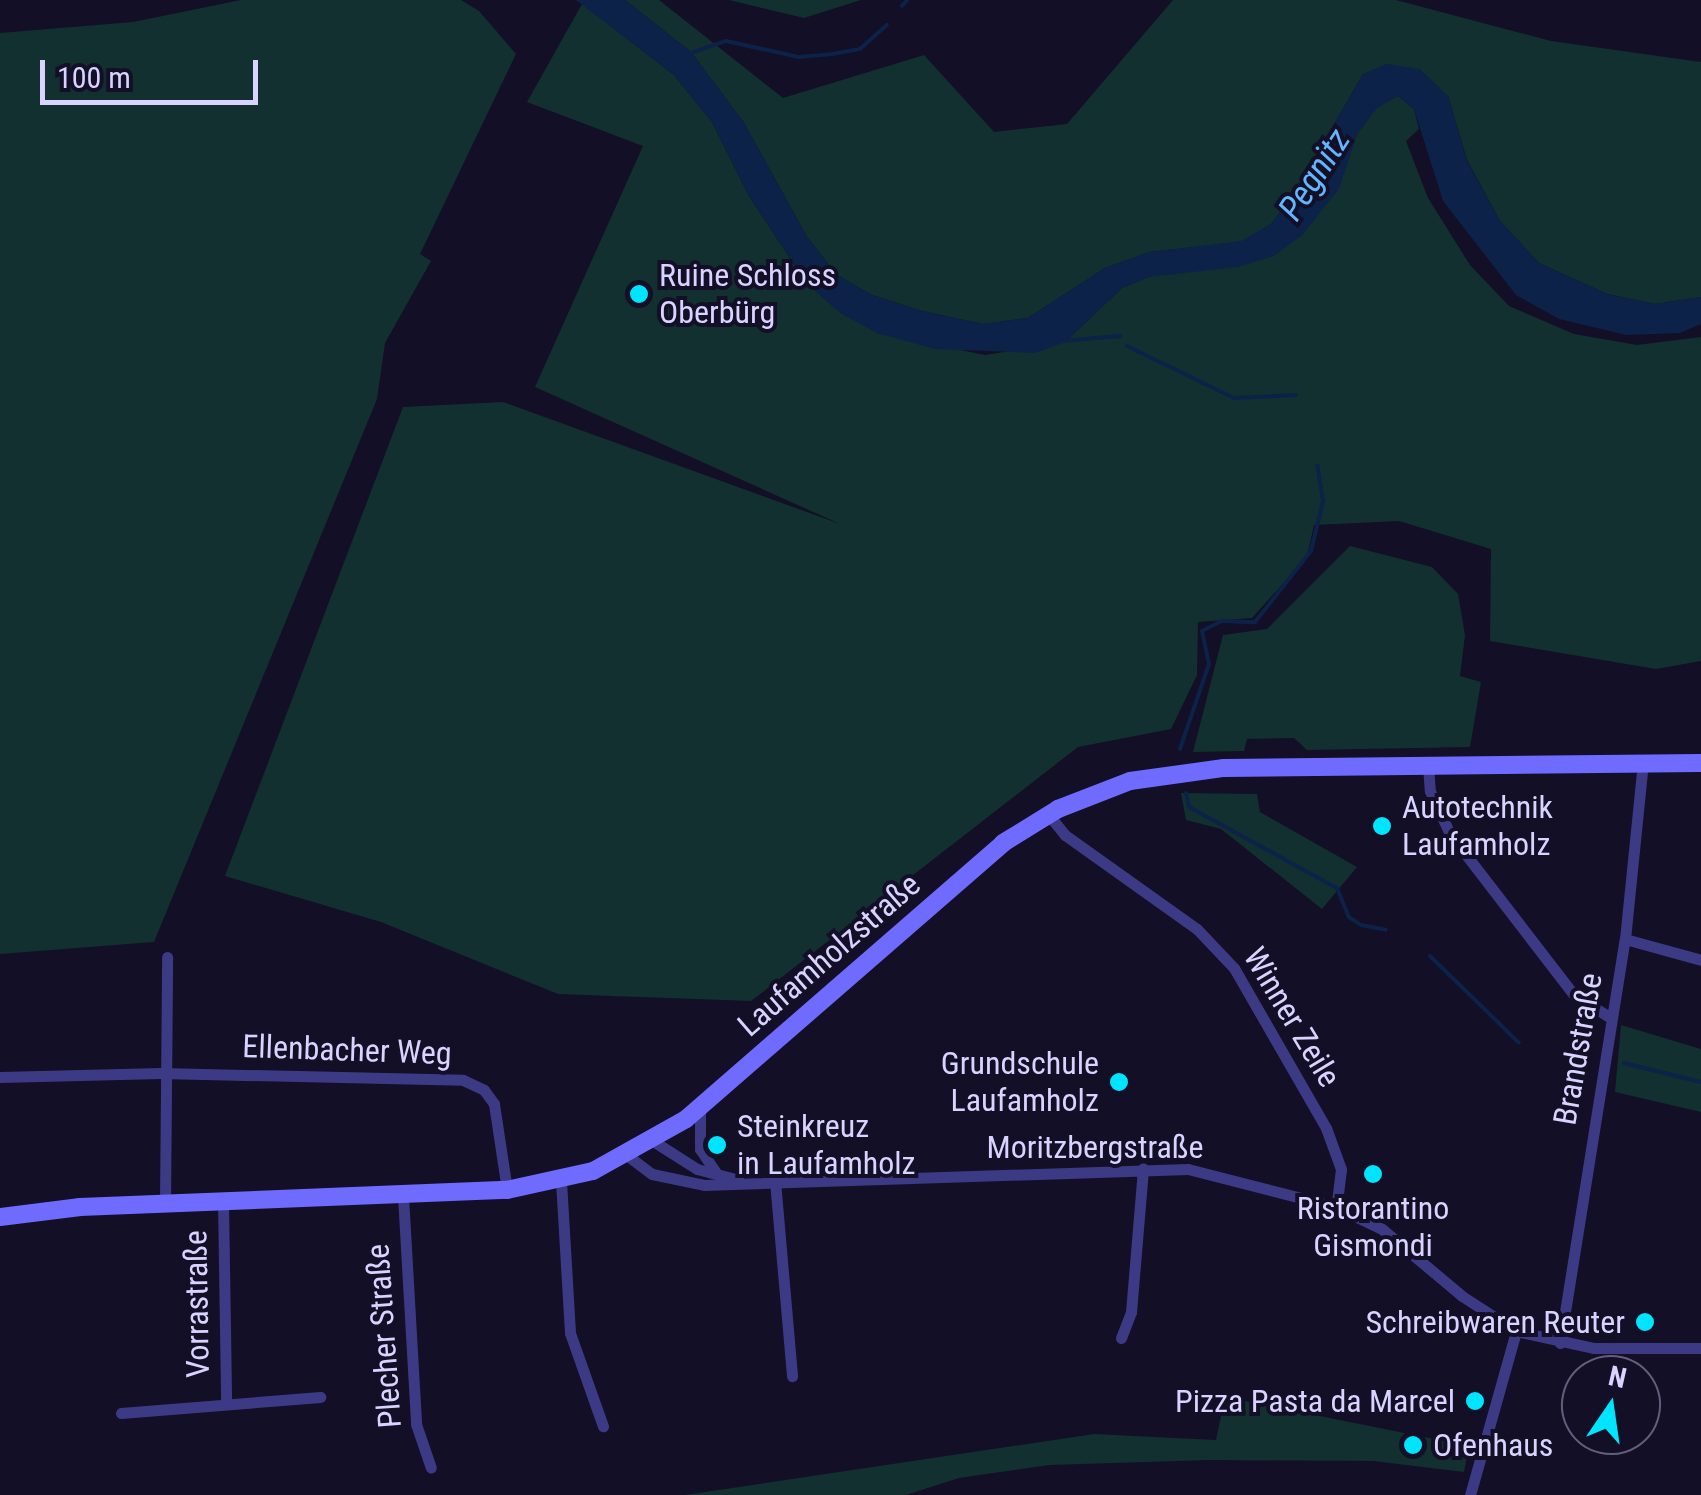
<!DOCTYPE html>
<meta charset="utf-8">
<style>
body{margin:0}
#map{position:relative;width:1701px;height:1495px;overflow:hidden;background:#130f26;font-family:"Roboto Condensed",sans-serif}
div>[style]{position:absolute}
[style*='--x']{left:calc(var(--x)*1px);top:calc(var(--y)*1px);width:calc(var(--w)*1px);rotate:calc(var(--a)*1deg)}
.green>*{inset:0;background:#12302f}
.water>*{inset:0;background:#0c2248}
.stream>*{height:4px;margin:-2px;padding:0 2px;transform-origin:2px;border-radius:2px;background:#0c2248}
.minor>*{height:11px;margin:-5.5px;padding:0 5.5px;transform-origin:5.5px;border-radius:5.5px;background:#3d3a85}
.secondary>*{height:18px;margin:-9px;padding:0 9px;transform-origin:9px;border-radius:9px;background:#6f6bff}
.dots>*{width:28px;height:28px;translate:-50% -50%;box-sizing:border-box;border:5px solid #130f26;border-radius:50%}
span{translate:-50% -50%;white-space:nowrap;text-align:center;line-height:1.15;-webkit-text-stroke:8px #130f26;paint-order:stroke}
.poi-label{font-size:32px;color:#d9d4ff}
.left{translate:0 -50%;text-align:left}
.right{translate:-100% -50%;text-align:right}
.street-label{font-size:32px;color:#d9d4ff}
.water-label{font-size:35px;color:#62b6ff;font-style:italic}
.north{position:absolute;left:1561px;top:1355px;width:100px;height:100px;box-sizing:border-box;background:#130f26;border:2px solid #625e7d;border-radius:50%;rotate:13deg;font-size:28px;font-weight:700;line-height:40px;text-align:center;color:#d9d4ff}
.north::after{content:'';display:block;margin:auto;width:35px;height:45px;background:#00e5ff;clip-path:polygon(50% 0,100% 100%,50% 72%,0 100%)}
.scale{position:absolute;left:40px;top:60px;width:218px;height:45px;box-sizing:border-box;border:5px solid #d9d4ff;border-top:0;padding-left:12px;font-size:30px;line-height:35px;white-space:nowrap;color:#d9d4ff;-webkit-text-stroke:8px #130f26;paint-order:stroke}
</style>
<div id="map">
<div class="green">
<i style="clip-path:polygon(241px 0,461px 0,479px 11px,516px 54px,420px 254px,431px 261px,385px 343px,377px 399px,154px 942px,0 954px,0 33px,133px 22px)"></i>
<i style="clip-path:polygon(625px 0,659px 0,783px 98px,924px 55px,994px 132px,1067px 124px,1173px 0,1396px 0,1551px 41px,1701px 62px,1701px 297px,1655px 304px,1607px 294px,1539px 263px,1500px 221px,1467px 160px,1448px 96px,1363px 74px,1294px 194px,1271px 224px,1241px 242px,1150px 252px,1105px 268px,1028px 318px,983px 324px,922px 311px,872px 295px,837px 275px,807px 237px,744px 123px,691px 52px)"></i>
<i style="clip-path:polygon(729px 0,861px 0,804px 18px)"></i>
<i style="clip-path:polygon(582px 4px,674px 75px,712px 122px,749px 196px,807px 284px,877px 333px,985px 355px,1065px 342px,1122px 288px,1148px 277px,1301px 236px,1338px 189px,1357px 134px,1377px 107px,1398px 96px,1414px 109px,1419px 129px,1406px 141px,1428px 198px,1470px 265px,1509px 306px,1574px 334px,1637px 345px,1701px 337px,1701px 661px,1656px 669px,1490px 641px,1491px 549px,1399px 521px,1314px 525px,1307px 557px,1252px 618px,1198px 622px,1197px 675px,1171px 729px,1078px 747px,751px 1001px,558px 994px,381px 922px,225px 876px,403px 407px,503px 402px,840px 524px,535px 387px,643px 146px,527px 102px)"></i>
<i style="clip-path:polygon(1350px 546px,1432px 567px,1458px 594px,1465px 635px,1460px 676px,1481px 682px,1470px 747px,1307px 750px,1294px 738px,1247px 739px,1244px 751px,1193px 752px,1223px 635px,1267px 629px)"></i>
<i style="clip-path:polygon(1181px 793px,1257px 794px,1260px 812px,1357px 867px,1322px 909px,1221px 829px,1186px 820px)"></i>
<i style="clip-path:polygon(1621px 1025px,1701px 1049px,1701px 1112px,1615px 1092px)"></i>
<i style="clip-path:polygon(1225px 1397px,1469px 1446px,1464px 1472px,1373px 1461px,1209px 1460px,1050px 1465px,959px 1478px,906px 1495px,685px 1495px,1094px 1434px,1216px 1440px)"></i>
</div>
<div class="water">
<i style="clip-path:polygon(576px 0,625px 0,691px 52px,744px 123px,807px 237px,837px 275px,872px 295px,922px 311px,983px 324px,1028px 318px,1105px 268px,1150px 252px,1241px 241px,1271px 224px,1294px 194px,1363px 74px,1386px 64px,1420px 69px,1448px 96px,1467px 161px,1500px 221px,1539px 263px,1607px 294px,1655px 304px,1701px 297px,1701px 324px,1680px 333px,1626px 335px,1559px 319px,1516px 295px,1443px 201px,1414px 109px,1398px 96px,1377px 108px,1357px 134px,1339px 189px,1301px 236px,1274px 256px,1238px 267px,1148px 277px,1122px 288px,1065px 342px,1035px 353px,935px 349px,877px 333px,840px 313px,807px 284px,749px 196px,712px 122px,674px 75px)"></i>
</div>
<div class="stream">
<i style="--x:902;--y:6;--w:8;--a:-50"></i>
<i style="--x:691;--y:53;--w:37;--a:-19"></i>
<i style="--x:726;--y:41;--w:75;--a:12.4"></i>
<i style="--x:799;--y:57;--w:33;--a:-5"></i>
<i style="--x:832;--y:54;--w:28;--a:-10"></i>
<i style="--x:860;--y:49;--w:36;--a:-42"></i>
<i style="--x:1061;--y:341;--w:60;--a:-4.8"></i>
<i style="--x:1127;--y:346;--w:119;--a:25.9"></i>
<i style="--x:1234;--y:398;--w:62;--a:-2.8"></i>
<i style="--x:1180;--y:749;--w:90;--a:-71.2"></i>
<i style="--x:1209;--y:664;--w:34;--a:-102"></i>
<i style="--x:1202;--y:631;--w:22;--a:-27"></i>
<i style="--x:1222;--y:621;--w:33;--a:2"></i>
<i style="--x:1255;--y:622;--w:90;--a:-51.7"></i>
<i style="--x:1311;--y:551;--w:51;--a:-76.5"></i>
<i style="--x:1323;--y:501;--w:36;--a:-99"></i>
<i style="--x:1186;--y:793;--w:14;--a:78"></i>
<i style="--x:1189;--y:807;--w:169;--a:28.7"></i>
<i style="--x:1337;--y:888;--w:31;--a:68"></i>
<i style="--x:1349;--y:917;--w:14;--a:34"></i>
<i style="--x:1361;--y:925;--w:25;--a:11"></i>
<i style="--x:1430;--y:956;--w:124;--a:44.3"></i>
<i style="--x:1624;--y:1063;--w:79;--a:13.9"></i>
</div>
<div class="minor">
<i style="--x:1428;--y:765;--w:26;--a:86"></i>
<i style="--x:1430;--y:791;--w:47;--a:65.1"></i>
<i style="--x:1450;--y:834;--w:203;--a:52.4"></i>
<i style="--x:1574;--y:995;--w:44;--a:31.9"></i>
<i style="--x:1048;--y:814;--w:27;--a:51"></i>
<i style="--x:1065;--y:835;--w:162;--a:35.5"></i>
<i style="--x:1197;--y:929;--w:54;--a:46.5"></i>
<i style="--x:1234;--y:968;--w:185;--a:60.1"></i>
<i style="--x:1326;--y:1128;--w:44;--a:69.9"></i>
<i style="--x:1341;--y:1169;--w:38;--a:97"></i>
<i style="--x:1625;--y:939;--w:79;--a:15.4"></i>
<i style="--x:0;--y:1077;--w:161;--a:-1.4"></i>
<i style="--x:161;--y:1073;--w:302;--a:1.3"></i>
<i style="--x:463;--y:1080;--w:23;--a:25"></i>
<i style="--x:484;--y:1090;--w:17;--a:54"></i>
<i style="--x:494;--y:1104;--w:87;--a:81.4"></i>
<i style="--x:700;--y:1109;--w:40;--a:90"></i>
<i style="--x:700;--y:1149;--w:30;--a:56"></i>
<i style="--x:653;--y:1141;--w:52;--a:32.5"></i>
<i style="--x:697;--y:1169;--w:43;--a:14.7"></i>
<i style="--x:628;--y:1156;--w:30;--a:37"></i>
<i style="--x:652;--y:1174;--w:53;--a:11.9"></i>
<i style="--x:704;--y:1185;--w:484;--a:-1.9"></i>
<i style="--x:1188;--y:1169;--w:153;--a:14.4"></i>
<i style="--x:1336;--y:1207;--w:51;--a:25.6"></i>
<i style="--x:1382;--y:1229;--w:104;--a:39.9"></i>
<i style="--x:1462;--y:1296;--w:64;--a:32.9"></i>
<i style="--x:1516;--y:1331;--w:80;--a:12.3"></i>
<i style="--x:1594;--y:1348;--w:107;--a:0"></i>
<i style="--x:561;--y:1181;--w:152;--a:86.6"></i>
<i style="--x:570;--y:1333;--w:99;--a:70.5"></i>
<i style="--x:775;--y:1181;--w:196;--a:85"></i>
<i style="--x:403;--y:1196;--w:228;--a:86.7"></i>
<i style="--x:416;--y:1424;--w:46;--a:71.2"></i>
<i style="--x:223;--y:1202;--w:202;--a:89.1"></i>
<i style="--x:165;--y:1204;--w:247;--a:-89.5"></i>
<i style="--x:1121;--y:1338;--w:28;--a:-69"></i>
<i style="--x:1131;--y:1312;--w:144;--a:-85.2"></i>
<i style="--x:1560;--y:1343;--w:409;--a:-80.9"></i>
<i style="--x:1625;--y:939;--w:178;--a:-84.2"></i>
<i style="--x:121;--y:1413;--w:200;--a:-4.6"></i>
<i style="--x:1470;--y:1495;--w:170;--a:-74.3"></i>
</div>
<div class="secondary">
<i style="--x:0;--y:1217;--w:81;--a:-7.1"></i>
<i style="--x:80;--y:1207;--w:427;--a:-2.3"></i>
<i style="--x:507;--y:1190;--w:88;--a:-12.5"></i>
<i style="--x:593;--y:1171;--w:107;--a:-29.2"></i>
<i style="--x:686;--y:1119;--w:420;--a:-41"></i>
<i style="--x:1003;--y:843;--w:65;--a:-31.7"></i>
<i style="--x:1058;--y:809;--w:77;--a:-21.3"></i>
<i style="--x:1130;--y:781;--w:95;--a:-7.9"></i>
<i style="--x:1224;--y:768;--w:477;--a:-0.6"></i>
</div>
<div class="dots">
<i style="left:639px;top:294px;background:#00e5ff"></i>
<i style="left:1382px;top:826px;background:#00e5ff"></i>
<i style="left:1119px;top:1082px;background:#00e5ff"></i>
<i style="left:717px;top:1145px;background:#00e5ff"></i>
<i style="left:1373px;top:1174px;background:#00e5ff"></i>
<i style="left:1645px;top:1322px;background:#00e5ff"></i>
<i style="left:1475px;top:1401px;background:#00e5ff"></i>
<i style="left:1413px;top:1445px;background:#00e5ff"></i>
</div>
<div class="poi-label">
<span class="left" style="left:659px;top:294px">Ruine Schloss<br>Oberbürg</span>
<span class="left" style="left:1402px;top:826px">Autotechnik<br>Laufamholz</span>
<span class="right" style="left:1099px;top:1082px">Grundschule<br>Laufamholz</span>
<span class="left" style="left:737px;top:1145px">Steinkreuz<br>in Laufamholz</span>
<span style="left:1373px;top:1227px">Ristorantino<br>Gismondi</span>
<span class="right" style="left:1625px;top:1322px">Schreibwaren Reuter</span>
<span class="right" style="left:1455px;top:1401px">Pizza Pasta da Marcel</span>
<span class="left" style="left:1433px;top:1445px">Ofenhaus</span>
</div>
<div class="street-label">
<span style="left:829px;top:955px;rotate:-41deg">Laufamholzstraße</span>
<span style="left:1292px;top:1017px;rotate:59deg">Winner Zeile</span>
<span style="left:1578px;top:1049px;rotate:-80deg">Brandstraße</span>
<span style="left:347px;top:1050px;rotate:2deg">Ellenbacher Weg</span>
<span style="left:1095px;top:1147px">Moritzbergstraße</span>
<span style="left:197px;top:1304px;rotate:-91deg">Vorrastraße</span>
<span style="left:384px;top:1336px;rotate:-94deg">Plecher Straße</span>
</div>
<div class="water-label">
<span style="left:1315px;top:175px;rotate:-57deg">Pegnitz</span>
</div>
<div class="north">N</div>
<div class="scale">100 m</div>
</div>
